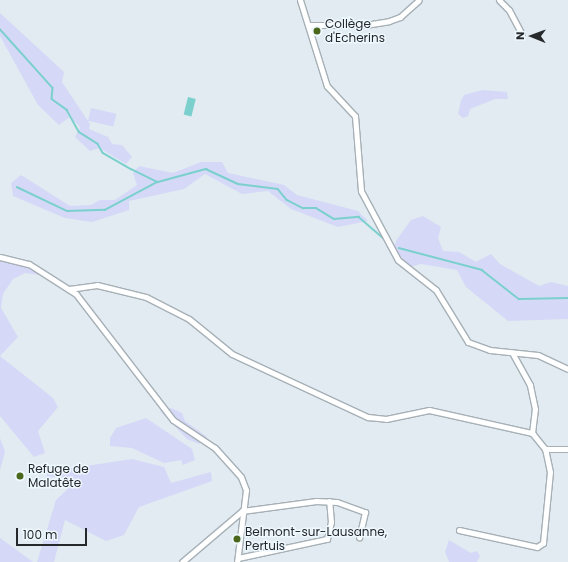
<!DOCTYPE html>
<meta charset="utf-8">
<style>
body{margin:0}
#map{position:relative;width:568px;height:562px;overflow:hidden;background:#e1ebf1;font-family:Poppins,sans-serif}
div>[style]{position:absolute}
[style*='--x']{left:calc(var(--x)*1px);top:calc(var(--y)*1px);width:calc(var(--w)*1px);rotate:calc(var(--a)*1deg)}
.green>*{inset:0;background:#d5d9f7;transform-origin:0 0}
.water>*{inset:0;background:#7bd0cd;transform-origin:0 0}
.stream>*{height:1.5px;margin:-0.75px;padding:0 0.75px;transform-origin:0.75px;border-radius:0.75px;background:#7bd0cd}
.roads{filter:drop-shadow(1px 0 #a6b0b6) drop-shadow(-1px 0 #a6b0b6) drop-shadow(0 1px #a6b0b6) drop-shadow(0 -1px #a6b0b6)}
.minor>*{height:5px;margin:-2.5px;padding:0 2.5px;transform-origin:2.5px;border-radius:2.5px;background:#fff}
.dots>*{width:11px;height:11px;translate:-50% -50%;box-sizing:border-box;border:2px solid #eef8ff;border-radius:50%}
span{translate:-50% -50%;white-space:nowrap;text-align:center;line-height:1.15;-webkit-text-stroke:3px #eef8ff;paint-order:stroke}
.poi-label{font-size:12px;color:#26292c}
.left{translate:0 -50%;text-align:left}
.north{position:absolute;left:512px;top:16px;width:40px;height:40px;-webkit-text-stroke:3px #eef8ff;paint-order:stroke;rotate:271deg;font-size:11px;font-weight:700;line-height:16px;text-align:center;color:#26292c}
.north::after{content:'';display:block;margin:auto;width:14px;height:18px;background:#26292c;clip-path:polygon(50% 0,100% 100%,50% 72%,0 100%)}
.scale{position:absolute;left:16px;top:528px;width:71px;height:18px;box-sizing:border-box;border:2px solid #26292c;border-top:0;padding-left:5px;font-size:12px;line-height:14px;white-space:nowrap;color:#26292c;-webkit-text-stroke:3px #eef8ff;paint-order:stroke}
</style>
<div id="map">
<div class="green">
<i style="clip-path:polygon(0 13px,64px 72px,62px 82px,90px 124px,89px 129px,108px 137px,112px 144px,122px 145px,132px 157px,126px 164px,99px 148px,90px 151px,75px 137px,80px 127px,70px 117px,59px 125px,38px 105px,0 36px)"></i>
<i style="clip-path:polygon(482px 90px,507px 92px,508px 99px,495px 99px,470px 109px,468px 116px,463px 118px,458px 114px,461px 100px,464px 95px)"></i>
<i style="left:91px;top:108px;width:26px;height:13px;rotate:13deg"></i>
<i style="clip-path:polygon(201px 162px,222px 162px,228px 173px,284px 185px,297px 195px,358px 211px,368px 221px,338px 227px,291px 209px,268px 191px,242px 194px,205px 174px,184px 189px,129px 201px,129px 210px,92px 222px,65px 218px,13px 196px,11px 183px,21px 175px,70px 206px,91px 205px,100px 200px,115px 200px,137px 185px,133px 173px,139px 166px,173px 173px)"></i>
<i style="clip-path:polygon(423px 216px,441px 227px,438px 238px,443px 251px,459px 252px,476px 262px,491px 254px,500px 264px,539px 286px,551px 282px,568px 286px,568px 319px,508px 321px,466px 287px,457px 270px,421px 264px,409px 267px,394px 248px,396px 241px,411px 220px)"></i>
<i style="clip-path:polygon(0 257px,29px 264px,47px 276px,25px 273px,13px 279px,3px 294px,1px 308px,18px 337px,0 356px,53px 398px,58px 407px,38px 431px,45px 453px,34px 457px,0 416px)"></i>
<i style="clip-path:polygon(171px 408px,182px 413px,185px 421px,207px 437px,199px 444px,187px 439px,160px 411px)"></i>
<i style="clip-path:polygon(146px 418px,192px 449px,195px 460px,183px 465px,181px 460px,164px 463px,132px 448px,110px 446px,110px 438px,116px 428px)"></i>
<i style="clip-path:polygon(0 438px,5px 452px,0 470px)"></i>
<i style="clip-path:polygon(132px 459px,164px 467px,171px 483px,211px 472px,212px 481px,139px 507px,124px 535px,106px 541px,65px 520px,54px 562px,37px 562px,56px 500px,72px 485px,66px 477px,46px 477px,47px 472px)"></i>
<i style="clip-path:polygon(0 538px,33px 562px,0 562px)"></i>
<i style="clip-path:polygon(449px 540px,471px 553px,477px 551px,480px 556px,477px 562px,449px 562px,445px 552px)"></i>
</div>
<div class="water">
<i style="left:188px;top:97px;width:8px;height:18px;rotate:14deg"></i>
</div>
<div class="stream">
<i style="--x:0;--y:29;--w:79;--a:48.1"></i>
<i style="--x:53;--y:88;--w:11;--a:95"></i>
<i style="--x:52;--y:99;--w:19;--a:36"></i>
<i style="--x:67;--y:110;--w:25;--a:61"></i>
<i style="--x:79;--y:132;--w:22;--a:32"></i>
<i style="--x:98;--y:144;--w:10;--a:61"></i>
<i style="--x:103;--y:153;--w:32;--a:30"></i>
<i style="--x:131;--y:169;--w:30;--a:26"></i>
<i style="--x:158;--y:182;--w:50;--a:-15.2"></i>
<i style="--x:206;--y:169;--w:35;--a:25"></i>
<i style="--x:238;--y:184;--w:40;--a:7.1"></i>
<i style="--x:278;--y:189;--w:14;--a:51"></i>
<i style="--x:287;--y:200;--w:18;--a:27"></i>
<i style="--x:303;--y:208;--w:13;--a:0"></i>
<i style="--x:316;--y:208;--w:21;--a:31"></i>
<i style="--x:334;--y:219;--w:25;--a:-5"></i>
<i style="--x:359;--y:217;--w:32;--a:41"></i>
<i style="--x:17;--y:187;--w:55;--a:25.6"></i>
<i style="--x:67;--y:211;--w:38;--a:-2"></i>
<i style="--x:105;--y:210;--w:59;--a:-28.3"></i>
<i style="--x:399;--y:248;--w:86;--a:14.8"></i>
<i style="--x:482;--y:270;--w:47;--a:38.1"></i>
<i style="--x:519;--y:299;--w:49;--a:-1.2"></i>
</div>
<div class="roads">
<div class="minor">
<i style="--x:300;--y:0;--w:90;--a:72.6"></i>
<i style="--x:327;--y:86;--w:41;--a:47"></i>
<i style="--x:355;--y:116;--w:75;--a:85.4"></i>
<i style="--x:361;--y:191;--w:78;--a:61.8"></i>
<i style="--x:398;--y:260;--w:48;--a:38.3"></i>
<i style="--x:436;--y:290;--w:61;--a:58.4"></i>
<i style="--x:468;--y:342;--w:23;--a:20"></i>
<i style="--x:490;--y:350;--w:48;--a:5.9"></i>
<i style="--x:538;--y:355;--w:33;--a:25"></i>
<i style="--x:499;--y:0;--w:14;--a:45"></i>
<i style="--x:509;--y:10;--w:27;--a:62"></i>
<i style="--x:309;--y:25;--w:56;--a:0"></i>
<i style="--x:365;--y:25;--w:24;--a:-9"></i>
<i style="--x:389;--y:21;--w:12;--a:-20"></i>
<i style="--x:400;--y:17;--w:25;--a:-42"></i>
<i style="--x:0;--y:257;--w:30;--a:14"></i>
<i style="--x:29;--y:264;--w:56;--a:32.6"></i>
<i style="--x:76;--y:294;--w:159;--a:52.4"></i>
<i style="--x:173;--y:420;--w:50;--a:33.7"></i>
<i style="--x:215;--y:448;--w:39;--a:48"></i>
<i style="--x:241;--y:477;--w:14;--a:69"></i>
<i style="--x:246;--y:490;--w:73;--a:97.1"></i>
<i style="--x:69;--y:289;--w:28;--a:-8"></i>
<i style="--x:97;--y:285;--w:50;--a:13.8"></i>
<i style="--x:146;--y:297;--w:48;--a:27.1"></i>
<i style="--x:189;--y:319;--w:55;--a:39.1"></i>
<i style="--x:232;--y:354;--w:150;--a:24.9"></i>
<i style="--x:368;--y:417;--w:18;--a:6"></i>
<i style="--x:386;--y:419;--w:44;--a:-11.8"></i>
<i style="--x:429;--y:410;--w:106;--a:12.6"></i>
<i style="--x:545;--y:449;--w:23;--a:0"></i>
<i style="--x:242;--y:511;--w:75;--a:-7.7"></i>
<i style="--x:316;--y:501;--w:21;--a:3"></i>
<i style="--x:337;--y:502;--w:30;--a:20"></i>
<i style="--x:365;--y:512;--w:26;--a:103"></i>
<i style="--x:459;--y:530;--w:80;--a:12.3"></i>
<i style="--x:537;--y:547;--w:7;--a:-34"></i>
<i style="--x:543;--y:543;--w:71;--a:-84.4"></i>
<i style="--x:550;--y:472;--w:24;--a:-102"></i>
<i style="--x:545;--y:449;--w:21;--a:-129"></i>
<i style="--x:532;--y:433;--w:24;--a:-83"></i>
<i style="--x:535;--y:409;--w:25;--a:-102"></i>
<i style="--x:530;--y:385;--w:37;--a:-119"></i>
<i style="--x:238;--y:558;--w:91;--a:-12.1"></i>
<i style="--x:327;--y:539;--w:17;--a:-77"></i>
<i style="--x:331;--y:522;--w:21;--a:-95"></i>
<i style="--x:182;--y:562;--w:79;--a:-40.4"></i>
</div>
</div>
<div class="dots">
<i style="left:317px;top:31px;background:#4a671b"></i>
<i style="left:20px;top:476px;background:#4a671b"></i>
<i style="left:237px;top:539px;background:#4a671b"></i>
</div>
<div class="poi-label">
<span class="left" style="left:325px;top:31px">Collège<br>d'Echerins</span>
<span class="left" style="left:28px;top:476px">Refuge de<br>Malatête</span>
<span class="left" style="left:245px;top:539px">Belmont-sur-Lausanne,<br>Pertuis</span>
</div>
<div class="north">N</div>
<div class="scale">100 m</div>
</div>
